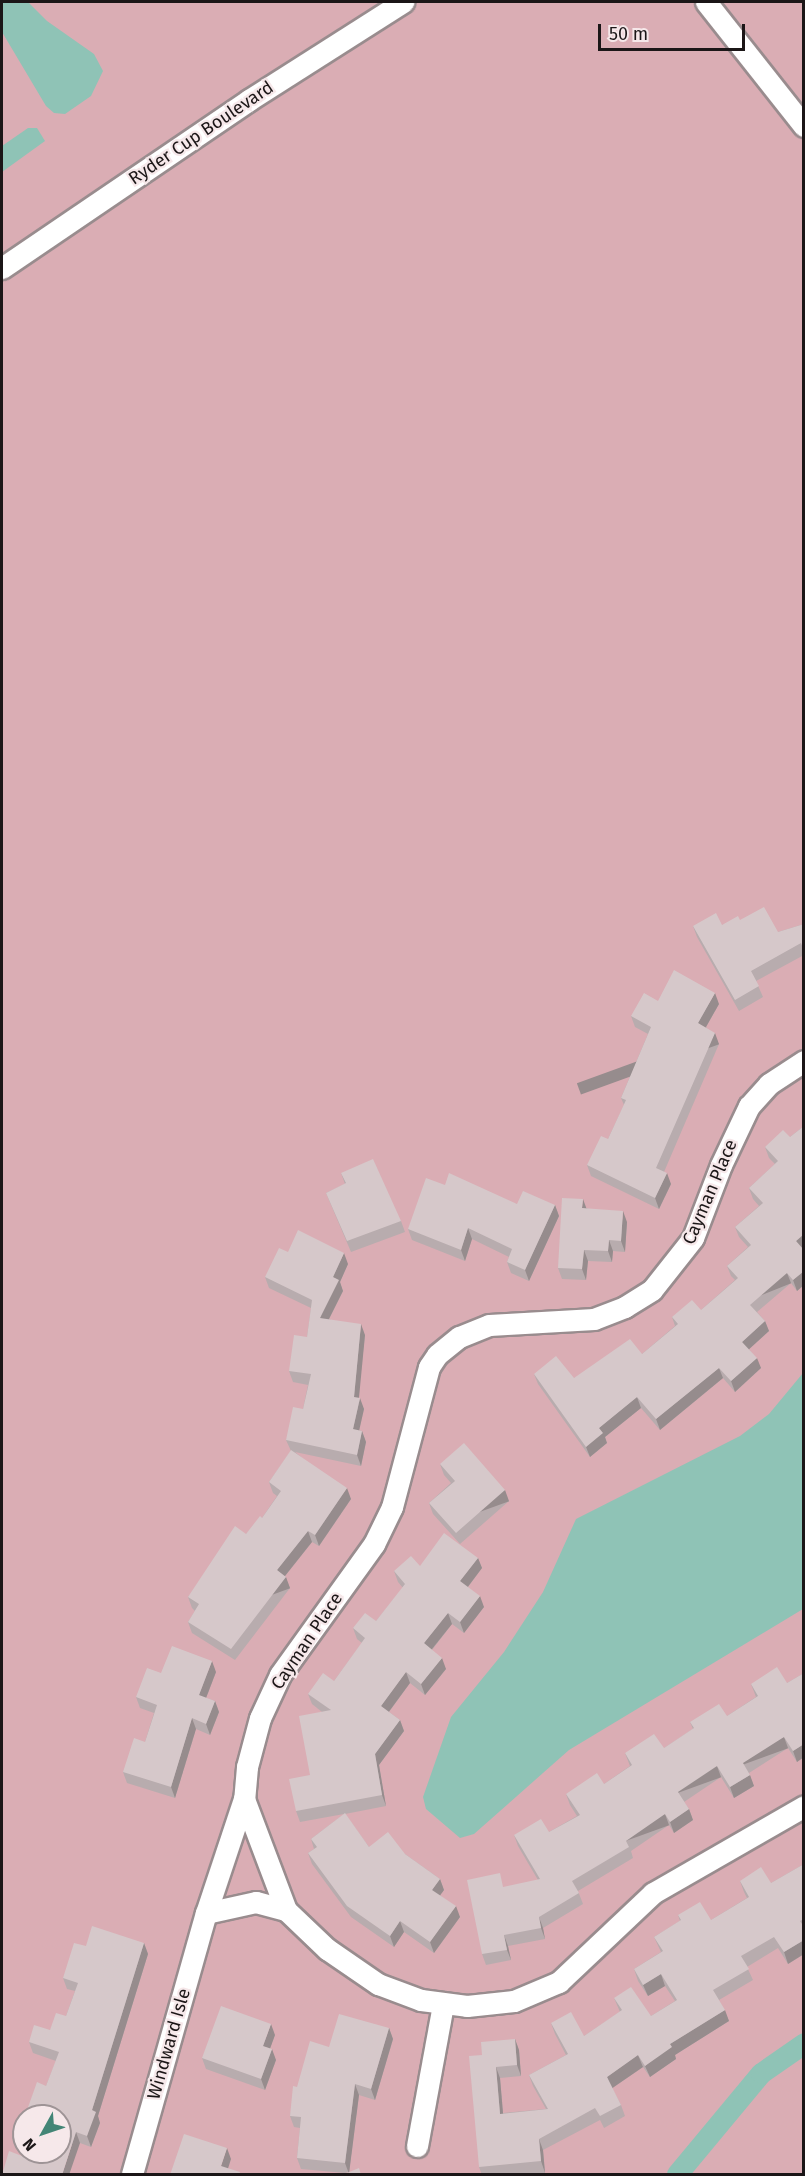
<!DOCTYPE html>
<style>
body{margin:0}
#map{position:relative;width:805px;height:2176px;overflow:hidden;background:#f6e8ea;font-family:"Fira Sans",sans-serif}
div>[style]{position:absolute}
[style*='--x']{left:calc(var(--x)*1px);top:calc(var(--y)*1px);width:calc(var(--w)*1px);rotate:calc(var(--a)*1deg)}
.green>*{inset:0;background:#daadb4}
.water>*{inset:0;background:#8fc3b6}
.canal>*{height:21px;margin:-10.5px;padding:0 10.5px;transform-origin:10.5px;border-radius:10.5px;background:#8fc3b6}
.roads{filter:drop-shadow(2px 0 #998c8e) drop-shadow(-2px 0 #998c8e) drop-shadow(0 2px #998c8e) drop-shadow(0 -2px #998c8e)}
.street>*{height:21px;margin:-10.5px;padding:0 10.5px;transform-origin:10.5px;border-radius:10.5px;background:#fff}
.wall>*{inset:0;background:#b8acae}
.shaded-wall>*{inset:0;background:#968c8d;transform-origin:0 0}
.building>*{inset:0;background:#d6c8ca}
span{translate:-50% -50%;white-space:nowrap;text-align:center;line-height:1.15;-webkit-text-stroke:4.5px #f6e8ea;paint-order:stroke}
.street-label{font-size:18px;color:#1b1617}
.frame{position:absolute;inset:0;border:3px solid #1b1617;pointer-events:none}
.north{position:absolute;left:12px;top:2104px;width:60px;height:60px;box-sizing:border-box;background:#f6e8ea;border:2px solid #9e9496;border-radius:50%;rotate:230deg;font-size:16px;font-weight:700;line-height:24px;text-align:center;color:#1b1617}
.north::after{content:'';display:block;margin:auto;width:21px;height:27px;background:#438576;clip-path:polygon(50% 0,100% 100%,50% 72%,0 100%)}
.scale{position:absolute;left:598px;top:24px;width:147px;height:27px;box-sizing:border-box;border:3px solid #1b1617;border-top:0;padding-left:8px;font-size:18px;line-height:21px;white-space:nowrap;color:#1b1617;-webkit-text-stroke:4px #f6e8ea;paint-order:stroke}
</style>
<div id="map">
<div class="green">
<i style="clip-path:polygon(evenodd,2px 2px,803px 2px,803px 2174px,2px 2174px,2px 2px,24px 2116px,60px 2116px,60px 2152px,24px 2152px,24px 2116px)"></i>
</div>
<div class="water">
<i style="clip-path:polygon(2px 2px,28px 2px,47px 21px,94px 54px,103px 71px,91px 96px,65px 114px,54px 113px,46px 106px,2px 32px)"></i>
<i style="clip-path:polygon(28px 128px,37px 128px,45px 141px,2px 172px,2px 146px)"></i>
<i style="clip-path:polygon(803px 1373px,803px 1609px,569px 1750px,474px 1834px,460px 1838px,426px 1809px,423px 1797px,451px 1717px,504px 1652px,543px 1592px,576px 1519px,740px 1436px,769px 1414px)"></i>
</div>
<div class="canal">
<i style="--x:677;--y:2174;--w:131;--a:-50.3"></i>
<i style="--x:761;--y:2073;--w:52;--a:-34.9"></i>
</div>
<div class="roads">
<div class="street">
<i style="--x:706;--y:2;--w:158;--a:51.7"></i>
<i style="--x:2;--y:268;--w:299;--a:-34.2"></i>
<i style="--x:249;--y:100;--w:183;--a:-32.5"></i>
<i style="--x:804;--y:1061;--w:42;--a:146.7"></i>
<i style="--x:769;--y:1084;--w:30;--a:132"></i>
<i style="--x:749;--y:1106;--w:65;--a:115.4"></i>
<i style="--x:721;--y:1165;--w:78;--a:111"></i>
<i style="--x:693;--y:1238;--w:66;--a:128.3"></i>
<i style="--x:652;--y:1290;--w:32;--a:148"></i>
<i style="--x:625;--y:1307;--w:33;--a:159"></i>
<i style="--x:594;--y:1319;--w:105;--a:176.7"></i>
<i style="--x:489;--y:1325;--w:32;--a:158"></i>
<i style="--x:459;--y:1337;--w:28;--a:141"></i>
<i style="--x:437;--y:1355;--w:14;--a:124"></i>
<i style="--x:429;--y:1367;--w:145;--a:104.8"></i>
<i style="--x:392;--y:1507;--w:41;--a:115.9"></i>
<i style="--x:374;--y:1544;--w:161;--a:125.7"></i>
<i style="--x:280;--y:1675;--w:47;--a:114.9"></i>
<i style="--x:260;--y:1718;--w:51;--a:104.9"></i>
<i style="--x:247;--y:1767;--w:32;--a:95"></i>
<i style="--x:244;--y:1799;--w:119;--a:69.3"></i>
<i style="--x:286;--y:1910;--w:57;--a:43.6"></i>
<i style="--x:327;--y:1949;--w:62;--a:34.5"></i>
<i style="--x:378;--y:1984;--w:46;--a:20.4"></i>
<i style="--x:421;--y:2000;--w:46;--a:7.4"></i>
<i style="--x:467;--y:2006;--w:47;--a:-6.1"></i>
<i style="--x:514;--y:2001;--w:49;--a:-22.9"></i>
<i style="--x:559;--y:1982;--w:129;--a:-43.4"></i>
<i style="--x:653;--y:1893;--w:174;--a:-29.9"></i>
<i style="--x:206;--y:1913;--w:51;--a:-12.4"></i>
<i style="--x:256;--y:1902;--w:31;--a:15"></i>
<i style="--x:417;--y:2146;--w:144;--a:-79.6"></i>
<i style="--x:132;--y:2174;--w:271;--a:-74.2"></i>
<i style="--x:206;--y:1913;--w:120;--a:-71.6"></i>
</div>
</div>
<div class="wall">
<i style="clip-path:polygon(740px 920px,778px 932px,804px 924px,804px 955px,756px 981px,763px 997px,739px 1011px,697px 937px,693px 926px,722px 925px)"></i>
<i style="clip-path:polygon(658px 1001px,719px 1004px,706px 1027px,719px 1044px,664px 1172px,671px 1184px,659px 1209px,591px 1176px,587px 1165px,608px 1139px,624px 1105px,621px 1098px,648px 1034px,635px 1027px,631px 1016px)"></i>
<i style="clip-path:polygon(804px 1126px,804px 1248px,802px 1249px,804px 1250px,804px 1285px,797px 1291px,791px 1283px,757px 1312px,765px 1321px,769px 1331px,749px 1349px,761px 1368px,735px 1392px,723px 1378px,660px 1430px,641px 1408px,605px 1437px,607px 1443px,590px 1457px,538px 1384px,534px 1374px,574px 1378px,642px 1354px,675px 1326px,672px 1317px,701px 1310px,735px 1280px,731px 1276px,727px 1266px,748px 1247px,739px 1237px,735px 1227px,759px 1206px,753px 1199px,749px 1188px,775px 1164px,769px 1158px,765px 1147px,790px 1137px)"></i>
<i style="clip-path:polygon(341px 1173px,401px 1221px,405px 1232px,351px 1252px,326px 1193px,345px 1184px)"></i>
<i style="clip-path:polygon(445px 1185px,517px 1204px,555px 1205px,559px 1216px,529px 1281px,511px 1273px,507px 1262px,509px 1257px,472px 1239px,465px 1261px,412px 1240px,408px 1229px)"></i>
<i style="clip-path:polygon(586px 1208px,627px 1222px,625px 1252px,613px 1251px,612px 1262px,588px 1261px,586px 1280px,562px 1279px,558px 1268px)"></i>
<i style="clip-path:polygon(288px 1252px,348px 1264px,340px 1282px,343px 1291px,329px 1319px,365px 1335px,358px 1398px,364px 1409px,359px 1430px,362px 1431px,366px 1442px,361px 1466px,295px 1452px,351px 1499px,319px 1546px,312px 1542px,285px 1576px,290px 1588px,235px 1660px,192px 1633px,188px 1622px,195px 1611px,192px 1608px,188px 1597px,246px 1534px,262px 1518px,277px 1496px,273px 1493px,269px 1482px,291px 1451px,286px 1440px,303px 1409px,308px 1385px,293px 1382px,289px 1371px,307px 1337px,311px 1308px,269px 1288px,265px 1277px)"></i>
<i style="clip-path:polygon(440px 1464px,509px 1501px,460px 1544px,433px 1514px,429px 1503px,451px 1483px,444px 1475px)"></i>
<i style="clip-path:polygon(478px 1558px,482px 1568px,468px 1587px,484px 1607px,464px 1633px,452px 1624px,432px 1650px,446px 1669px,425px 1695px,410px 1683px,389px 1712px,400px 1720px,404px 1731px,379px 1765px,386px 1806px,345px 1814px,369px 1847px,405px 1854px,440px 1879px,444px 1890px,440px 1895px,460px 1917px,434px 1953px,404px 1932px,394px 1947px,351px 1917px,312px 1864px,308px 1853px,314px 1849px,311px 1839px,344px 1814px,300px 1822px,296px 1811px,310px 1775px,322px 1712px,312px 1704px,308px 1694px,334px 1681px,362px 1643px,357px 1639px,353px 1628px,376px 1621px,403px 1588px,398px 1582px,394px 1571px)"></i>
<i style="clip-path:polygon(216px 1672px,206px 1698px,215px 1701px,219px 1712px,210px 1735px,196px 1729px,175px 1798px,127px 1783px,123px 1772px,145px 1742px,154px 1713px,140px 1708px,136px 1697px,161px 1673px)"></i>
<i style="clip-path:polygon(804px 1673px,804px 1757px,797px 1762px,788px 1748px,749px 1773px,754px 1786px,734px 1798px,721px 1777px,684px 1802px,689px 1809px,693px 1820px,674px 1833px,669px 1825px,631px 1851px,633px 1858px,578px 1891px,583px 1904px,543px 1928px,545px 1939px,508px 1946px,511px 1960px,486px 1965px,482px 1954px,538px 1880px,518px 1846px,514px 1835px,549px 1832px,577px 1816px,570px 1805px,566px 1794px,604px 1784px,630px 1766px,625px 1753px,664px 1748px,693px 1729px,690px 1722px,727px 1716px,756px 1697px,751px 1684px,787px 1683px)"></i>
<i style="clip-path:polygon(804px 1864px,804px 1954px,788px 1964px,778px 1948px,747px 1967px,753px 1980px,719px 2000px,729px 2021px,675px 2055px,676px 2059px,650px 2077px,643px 2067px,612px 2088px,621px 2105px,625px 2116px,604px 2128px,600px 2120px,543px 2150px,545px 2173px,527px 2175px,482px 2175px,479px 2167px,482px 2055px,515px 2039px,519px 2050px,521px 2076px,500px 2078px,503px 2113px,546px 2109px,533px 2086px,529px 2075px,566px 2055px,555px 2034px,551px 2023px,584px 2036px,620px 2012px,614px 1998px,651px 2016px,675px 2001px,665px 1986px,648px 1996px,638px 1981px,634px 1969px,661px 1952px,654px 1937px,680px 1921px,678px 1915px,711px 1920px,747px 1898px,744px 1892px,740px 1881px,771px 1883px)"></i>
<i style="clip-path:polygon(144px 1943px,148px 1954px,98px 2116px,100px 2123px,91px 2147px,80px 2143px,22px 2156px,60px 2116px,27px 2116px,26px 2113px,46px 2086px,56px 2061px,33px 2053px,29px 2042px,50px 2030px,66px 2016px,75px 1991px,67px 1989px,63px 1978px,86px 1946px)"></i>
<i style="clip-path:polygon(389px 2028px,393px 2039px,375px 2100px,359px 2095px,349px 2172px,345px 2173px,301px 2169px,297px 2158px,300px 2128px,294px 2127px,290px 2116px,297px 2087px,329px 2047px)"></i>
<i style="clip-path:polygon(275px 2035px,270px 2048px,276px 2060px,265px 2090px,206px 2069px,202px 2058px)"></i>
</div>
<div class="shaded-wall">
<i style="clip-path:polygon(715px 993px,719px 1004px,702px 1034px,698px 1023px)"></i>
<i style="left:715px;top:1033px;width:12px;height:147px;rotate:70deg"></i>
<i style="clip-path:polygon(667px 1173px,671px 1184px,659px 1209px,655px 1198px)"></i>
<i style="clip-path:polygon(583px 1199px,587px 1210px,582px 1208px)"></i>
<i style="clip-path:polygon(555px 1205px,559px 1216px,529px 1281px,525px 1270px)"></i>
<i style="clip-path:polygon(623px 1211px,627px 1222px,625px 1252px,621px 1241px)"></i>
<i style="clip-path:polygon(468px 1228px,472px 1239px,465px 1261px,461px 1250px)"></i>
<i style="clip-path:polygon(804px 1234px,804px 1248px,800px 1251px,796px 1241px)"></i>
<i style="clip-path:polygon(609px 1240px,613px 1251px,612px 1262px,608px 1251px)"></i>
<i style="clip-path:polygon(584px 1250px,588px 1261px,586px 1280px,582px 1269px)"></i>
<i style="clip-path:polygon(344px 1253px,348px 1264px,340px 1282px,343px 1291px,324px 1329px,320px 1318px,333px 1277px)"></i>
<i style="clip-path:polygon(804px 1271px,804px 1285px,797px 1291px,793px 1280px)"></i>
<i style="left:787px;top:1273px;width:11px;height:49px;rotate:68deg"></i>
<i style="clip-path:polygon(765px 1321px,769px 1331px,746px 1352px,742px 1342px)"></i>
<i style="clip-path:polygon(361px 1324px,365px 1335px,358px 1408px,354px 1397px)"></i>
<i style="clip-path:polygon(757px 1358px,761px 1368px,735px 1392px,731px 1381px)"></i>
<i style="clip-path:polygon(719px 1368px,723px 1378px,660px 1430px,656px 1419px)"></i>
<i style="clip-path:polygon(637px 1397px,641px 1408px,605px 1437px,607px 1443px,590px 1457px,586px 1447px,599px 1428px)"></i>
<i style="clip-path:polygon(360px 1398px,364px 1409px,357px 1440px,353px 1429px)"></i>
<i style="clip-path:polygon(362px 1431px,366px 1442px,361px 1466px,357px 1455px)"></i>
<i style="clip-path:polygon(347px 1488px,351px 1499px,319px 1546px,315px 1535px)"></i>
<i style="left:505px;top:1490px;width:12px;height:65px;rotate:70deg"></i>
<i style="clip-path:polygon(308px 1531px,312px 1542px,281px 1581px,277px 1570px)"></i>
<i style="clip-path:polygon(478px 1558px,482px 1568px,464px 1592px,460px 1581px)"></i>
<i style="left:286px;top:1577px;width:12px;height:91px;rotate:70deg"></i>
<i style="clip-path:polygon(480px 1596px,484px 1607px,464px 1633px,460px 1622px)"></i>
<i style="clip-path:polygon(448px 1613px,452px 1624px,428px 1654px,424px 1643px)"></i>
<i style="clip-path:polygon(442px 1658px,446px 1669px,425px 1695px,421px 1684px)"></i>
<i style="clip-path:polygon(212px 1661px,216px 1672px,203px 1706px,199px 1695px)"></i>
<i style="clip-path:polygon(406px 1672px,410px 1683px,385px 1717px,381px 1706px)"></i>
<i style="clip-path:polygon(215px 1701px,219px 1712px,210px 1735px,206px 1724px)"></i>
<i style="clip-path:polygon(192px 1718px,196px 1729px,175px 1798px,171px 1787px)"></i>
<i style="clip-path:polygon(400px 1720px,404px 1731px,379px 1765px,386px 1806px,382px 1795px,375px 1754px)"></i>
<i style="left:784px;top:1737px;width:12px;height:49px;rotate:70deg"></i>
<i style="clip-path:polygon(804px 1744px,804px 1757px,797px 1762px,793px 1751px)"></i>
<i style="left:717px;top:1766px;width:12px;height:47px;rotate:70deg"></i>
<i style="clip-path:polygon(750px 1775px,754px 1786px,734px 1798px,730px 1787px)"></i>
<i style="clip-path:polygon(689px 1809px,693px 1820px,674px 1833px,670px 1822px)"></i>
<i style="left:665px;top:1814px;width:12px;height:47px;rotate:70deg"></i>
<i style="clip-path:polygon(440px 1879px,444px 1890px,436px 1901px,432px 1890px)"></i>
<i style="clip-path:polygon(456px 1906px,460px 1917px,434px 1953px,430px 1942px)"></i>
<i style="clip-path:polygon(539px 1917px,543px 1928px,545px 1939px,541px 1928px)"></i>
<i style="clip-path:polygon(400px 1921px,404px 1932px,394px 1947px,390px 1936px)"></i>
<i style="clip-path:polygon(504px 1935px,508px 1946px,511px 1960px,507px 1950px)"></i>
<i style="clip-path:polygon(804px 1940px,804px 1954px,788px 1964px,784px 1952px)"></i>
<i style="clip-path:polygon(144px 1943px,148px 1954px,98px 2116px,100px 2123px,91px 2147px,87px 2136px,92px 2110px)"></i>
<i style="clip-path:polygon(661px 1974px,665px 1986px,648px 1996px,643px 1985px)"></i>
<i style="clip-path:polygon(725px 2010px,729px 2021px,675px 2055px,676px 2059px,650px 2077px,645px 2066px,670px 2044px)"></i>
<i style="clip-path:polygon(271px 2024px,275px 2035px,267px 2057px,263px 2046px)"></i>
<i style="clip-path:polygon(389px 2028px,393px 2039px,375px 2100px,371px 2089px)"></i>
<i style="clip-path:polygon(515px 2039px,519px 2050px,521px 2076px,517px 2065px)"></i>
<i style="clip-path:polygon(272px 2049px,276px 2060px,265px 2090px,261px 2079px)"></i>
<i style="clip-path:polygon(638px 2055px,643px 2067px,611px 2089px,607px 2077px)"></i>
<i style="clip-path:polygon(496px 2067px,500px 2078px,504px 2125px,500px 2114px)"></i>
<i style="clip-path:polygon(355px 2084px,359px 2095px,349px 2174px,345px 2163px)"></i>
<i style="clip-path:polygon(76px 2132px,80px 2143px,69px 2175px,62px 2175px)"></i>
<i style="clip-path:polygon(539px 2139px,543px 2150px,545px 2173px,541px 2161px)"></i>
<i style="clip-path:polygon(227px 2148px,231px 2159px,226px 2175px,221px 2166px)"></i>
</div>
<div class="building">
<i style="clip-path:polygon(764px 907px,778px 932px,804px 924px,804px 951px,801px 943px,751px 971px,759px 986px,735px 1000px,693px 926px,716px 913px,722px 925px,738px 916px,740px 920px)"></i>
<i style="clip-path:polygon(674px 970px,715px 993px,698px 1023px,715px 1033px,656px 1168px,667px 1173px,655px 1198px,587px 1165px,601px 1136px,608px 1139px,626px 1100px,621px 1098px,651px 1027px,631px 1016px,644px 993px,658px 1001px)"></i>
<i style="clip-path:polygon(804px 1126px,804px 1234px,796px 1241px,804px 1250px,804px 1271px,793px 1280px,787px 1273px,750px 1305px,765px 1321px,742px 1342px,757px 1358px,731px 1381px,719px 1368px,656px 1419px,637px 1397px,599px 1428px,603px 1433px,586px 1447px,534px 1374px,556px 1356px,574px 1378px,630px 1339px,642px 1354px,678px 1324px,672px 1317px,692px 1300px,701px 1310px,738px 1278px,727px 1266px,751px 1245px,735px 1227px,763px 1203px,749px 1188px,778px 1161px,765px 1147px,783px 1130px,790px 1137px)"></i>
<i style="clip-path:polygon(373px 1159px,401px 1221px,347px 1241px,326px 1193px,346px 1183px,341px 1173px)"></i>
<i style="clip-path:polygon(449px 1173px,517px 1204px,523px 1191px,555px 1205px,525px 1270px,507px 1262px,512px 1249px,468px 1228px,461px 1250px,408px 1229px,426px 1178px,445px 1185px)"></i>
<i style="clip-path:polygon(562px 1198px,583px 1199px,582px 1208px,623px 1211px,621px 1241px,609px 1240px,608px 1251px,584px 1250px,582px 1269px,558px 1268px)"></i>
<i style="clip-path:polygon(298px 1230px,344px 1253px,333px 1277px,339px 1280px,320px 1318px,361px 1324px,354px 1397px,360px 1398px,353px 1429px,362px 1431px,357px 1455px,286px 1440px,293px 1407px,303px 1409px,311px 1374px,289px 1371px,294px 1335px,307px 1337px,312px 1300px,265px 1277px,279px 1248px,288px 1252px)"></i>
<i style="clip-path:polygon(464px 1443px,505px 1490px,456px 1533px,429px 1503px,455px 1481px,440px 1464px)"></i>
<i style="clip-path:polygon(291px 1450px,347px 1488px,315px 1535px,308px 1531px,277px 1570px,286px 1577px,231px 1649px,188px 1622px,199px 1604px,188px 1597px,235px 1526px,246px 1534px,260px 1516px,262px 1518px,281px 1491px,269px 1482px)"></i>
<i style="clip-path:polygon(444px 1533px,478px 1558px,460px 1581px,480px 1596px,460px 1622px,448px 1613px,424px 1643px,442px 1658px,421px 1684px,406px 1672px,381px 1706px,400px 1720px,375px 1754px,382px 1795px,296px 1811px,289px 1779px,310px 1775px,299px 1716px,331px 1710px,308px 1694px,323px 1673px,334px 1681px,365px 1638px,353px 1628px,365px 1613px,376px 1621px,405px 1584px,394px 1571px,411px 1556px,420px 1566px)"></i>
<i style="clip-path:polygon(172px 1646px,212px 1661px,199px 1695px,215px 1701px,206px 1724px,192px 1718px,171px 1787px,123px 1772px,134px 1738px,145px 1742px,157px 1705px,136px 1697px,147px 1668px,161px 1673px)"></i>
<i style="clip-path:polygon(777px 1667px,787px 1683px,804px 1673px,804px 1744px,793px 1751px,784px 1737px,743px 1763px,750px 1775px,730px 1787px,717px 1766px,678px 1792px,689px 1809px,670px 1822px,665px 1814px,626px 1841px,629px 1847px,572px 1881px,579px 1893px,539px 1917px,541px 1928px,504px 1935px,507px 1950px,482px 1954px,467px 1880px,500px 1873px,503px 1887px,540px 1879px,514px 1835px,541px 1819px,549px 1832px,580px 1815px,566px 1794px,597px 1773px,604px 1784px,632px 1765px,625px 1753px,654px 1734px,664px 1748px,694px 1728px,690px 1722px,719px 1704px,727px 1716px,758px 1696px,751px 1684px)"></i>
<i style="clip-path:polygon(345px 1813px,369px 1847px,388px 1832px,405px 1854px,440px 1879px,432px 1890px,456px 1906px,430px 1942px,400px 1921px,390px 1936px,347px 1906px,308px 1853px,317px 1847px,311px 1839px)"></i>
<i style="clip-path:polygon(804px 1864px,804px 1919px,800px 1921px,804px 1927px,804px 1940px,784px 1952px,774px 1937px,741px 1956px,749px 1969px,713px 1990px,725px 2010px,670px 2044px,672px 2047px,645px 2066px,638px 2055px,607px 2077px,621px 2105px,600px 2116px,595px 2108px,539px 2139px,541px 2161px,479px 2167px,469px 2056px,482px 2055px,481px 2042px,515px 2039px,517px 2065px,496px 2067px,500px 2114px,548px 2109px,529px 2075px,568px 2054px,551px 2023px,571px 2012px,584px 2036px,622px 2010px,614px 1998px,631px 1987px,651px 2016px,677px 2000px,661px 1974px,643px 1985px,634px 1969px,663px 1951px,654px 1937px,681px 1920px,678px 1915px,700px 1902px,711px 1920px,749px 1897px,740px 1881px,761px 1867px,771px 1883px)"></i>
<i style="clip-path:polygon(92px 1926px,144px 1943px,92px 2110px,96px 2112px,87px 2136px,76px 2132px,62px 2175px,2px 2175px,9px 2151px,22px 2156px,24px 2151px,24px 2152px,60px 2152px,60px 2116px,33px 2116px,26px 2113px,37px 2082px,46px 2086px,59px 2052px,29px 2042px,34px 2025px,50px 2030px,56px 2013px,66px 2016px,78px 1983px,63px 1978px,74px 1943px,86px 1946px)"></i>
<i style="clip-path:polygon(221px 2006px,271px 2024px,263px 2046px,272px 2049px,261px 2079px,202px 2058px)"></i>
<i style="clip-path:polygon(339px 2014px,389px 2028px,371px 2089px,355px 2084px,345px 2163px,297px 2158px,301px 2117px,290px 2116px,293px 2086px,297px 2087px,310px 2041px,329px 2047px)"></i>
<i style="clip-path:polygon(184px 2134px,227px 2148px,221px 2166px,240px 2172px,239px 2175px,170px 2175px)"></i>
<i style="clip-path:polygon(359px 2168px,361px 2175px,342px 2175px)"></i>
</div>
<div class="street-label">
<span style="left:201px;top:133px;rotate:-34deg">Ryder Cup Boulevard</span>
<span style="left:710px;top:1192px;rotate:-67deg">Cayman Place</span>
<span style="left:307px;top:1641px;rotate:-56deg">Cayman Place</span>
<span style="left:169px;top:2044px;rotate:-74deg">Windward Isle</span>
</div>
<div class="frame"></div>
<div class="north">N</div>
<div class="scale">50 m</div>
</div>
